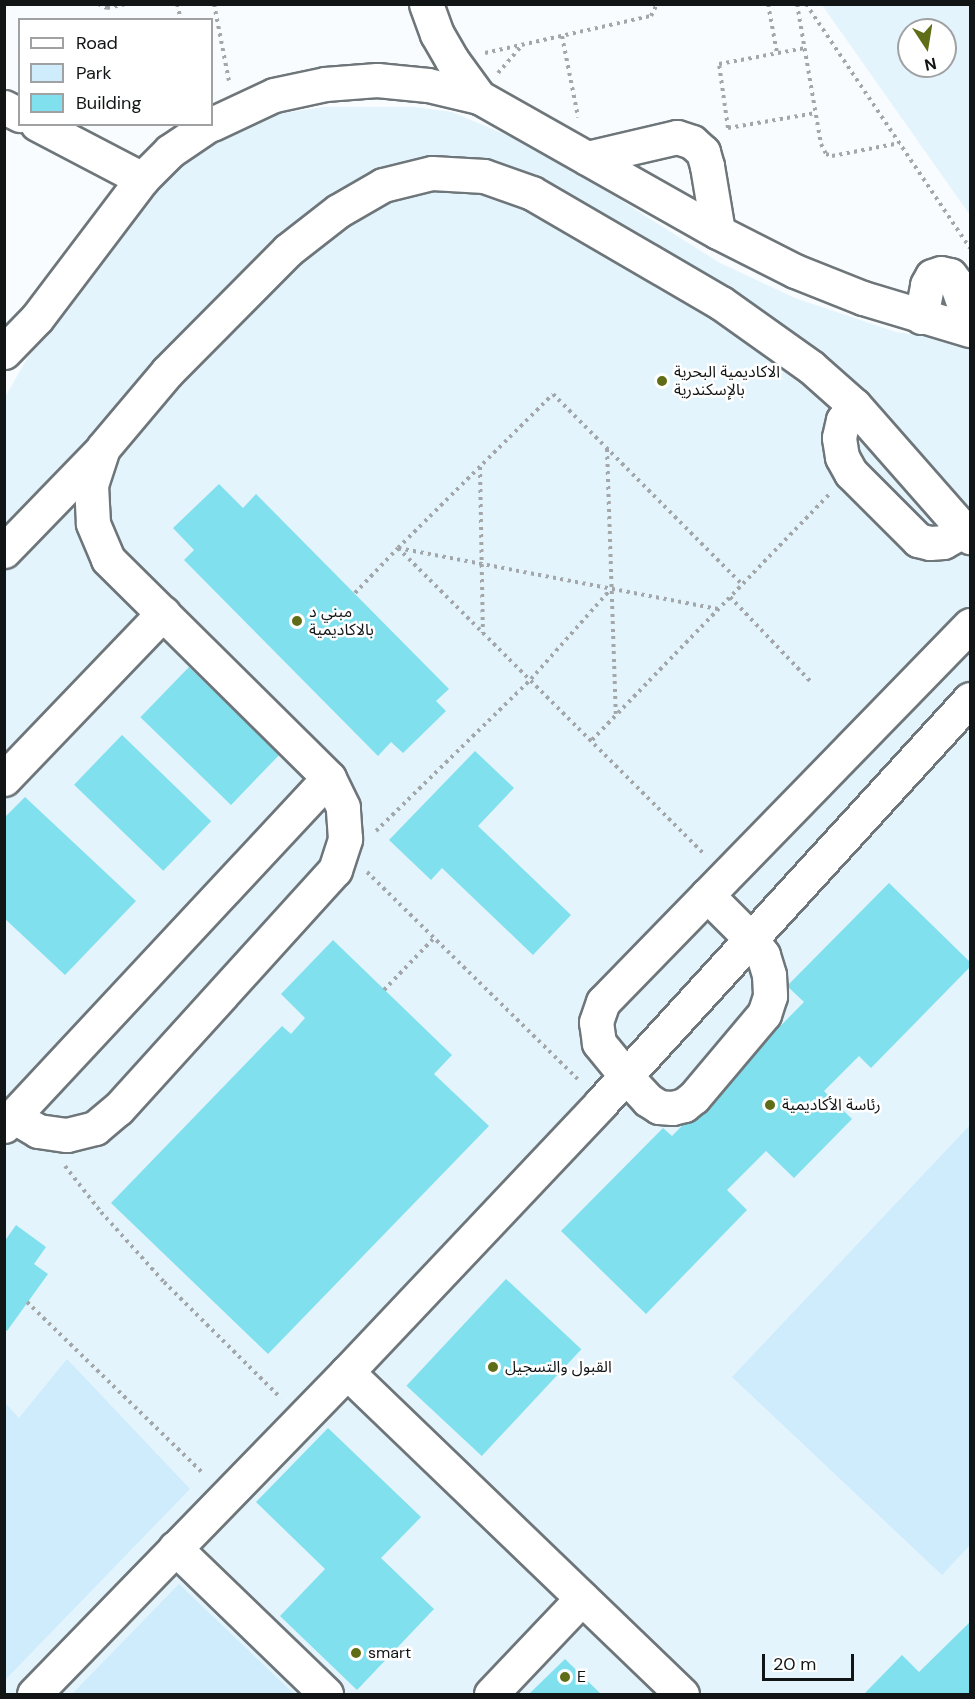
<!DOCTYPE html>
<meta charset="utf-8">
<style>
body{margin:0}
#map{position:relative;width:975px;height:1699px;overflow:hidden;background:#f9fcfe;font-family:"DM Sans","Noto Sans Arabic",sans-serif}
div>[style]{position:absolute}
[style*='--x']{left:calc(var(--x)*1px);top:calc(var(--y)*1px);width:calc(var(--w)*1px);rotate:calc(var(--a)*1deg)}
.built>*{inset:0;background:#e3f4fd}
.green>*{inset:0;background:#ceecfc}
.building>*{inset:0;background:#80e0ee;transform-origin:0 0}
.path>*{height:4px;margin-top:-2px;transform-origin:0;background:repeating-linear-gradient(90deg,#a4a7a9 0 3px,transparent 0 7.5px)}
.roads{filter:drop-shadow(2px 0 #6e767a) drop-shadow(-2px 0 #6e767a) drop-shadow(0 2px #6e767a) drop-shadow(0 -2px #6e767a)}
.minor>*{height:33px;margin:-16.5px;padding:0 16.5px;transform-origin:16.5px;border-radius:16.5px;background:#fff}
.dots>*{width:16px;height:16px;translate:-50% -50%;box-sizing:border-box;border:3px solid #fff;border-radius:50%}
span{translate:-50% -50%;white-space:nowrap;text-align:center;line-height:1.15;-webkit-text-stroke:5px #fff;paint-order:stroke}
.poi-label{font-size:16px;color:#121516}
.left{translate:0 -50%;text-align:left}
.frame{position:absolute;inset:0;border:6px solid #121516;pointer-events:none}
.legend{position:absolute;left:18px;top:18px;width:195px;height:108px;box-sizing:border-box;background:#fff;border:2px solid #a0a1a2;margin:0;padding:8px 10px;list-style:none;font-size:18px;color:#121516}
.legend li{display:flex;align-items:center;gap:12px;height:30px}
.legend b{width:30px;border:2px solid #a0a1a2}
.north{position:absolute;left:897px;top:18px;width:60px;height:60px;box-sizing:border-box;background:#fff;border:2px solid #a0a1a2;border-radius:50%;rotate:168deg;font-size:16px;font-weight:700;line-height:24px;text-align:center;color:#121516}
.north::after{content:'';display:block;margin:auto;width:21px;height:27px;background:#606d17;clip-path:polygon(50% 0,100% 100%,50% 72%,0 100%)}
.scale{position:absolute;left:762px;top:1654px;width:92px;height:27px;box-sizing:border-box;border:3px solid #121516;border-top:0;padding-left:8px;font-size:18px;line-height:21px;white-space:nowrap;color:#121516;-webkit-text-stroke:4px #fff;paint-order:stroke}
</style>
<div id="map">
<div class="built">
<i style="clip-path:polygon(evenodd,822px 5px,970px 5px,970px 215px,822px 5px,909px 30px,945px 30px,945px 66px,909px 66px,909px 30px)"></i>
<i style="clip-path:polygon(323px 107px,415px 107px,452px 112px,540px 149px,720px 263px,795px 298px,896px 332px,970px 343px,970px 1694px,5px 1694px,4px 399px,37px 341px,183px 154px,231px 130px,272px 115px)"></i>
</div>
<div class="green">
<i style="clip-path:polygon(970px 1125px,970px 1545px,942px 1575px,732px 1377px)"></i>
<i style="clip-path:polygon(67px 1359px,190px 1489px,5px 1680px,5px 1403px,19px 1418px)"></i>
<i style="clip-path:polygon(179px 1584px,294px 1694px,72px 1694px)"></i>
</div>
<div class="building">
<i style="clip-path:polygon(219px 484px,243px 508px,256px 494px,449px 689px,436px 701px,446px 711px,403px 753px,391px 742px,378px 756px,184px 560px,194px 550px,173px 528px)"></i>
<i style="left:189px;top:667px;width:126px;height:70px;rotate:44deg"></i>
<i style="left:122px;top:735px;width:124px;height:69px;rotate:44deg"></i>
<i style="clip-path:polygon(475px 751px,514px 788px,478px 826px,571px 915px,533px 955px,442px 868px,431px 880px,389px 840px)"></i>
<i style="clip-path:polygon(25px 797px,136px 901px,65px 975px,4px 918px,4px 818px)"></i>
<i style="clip-path:polygon(889px 883px,970px 962px,970px 967px,871px 1068px,859px 1056px,824px 1091px,852px 1119px,794px 1178px,766px 1151px,727px 1190px,747px 1210px,646px 1314px,561px 1231px,663px 1128px,672px 1136px,804px 1002px,787px 986px)"></i>
<i style="clip-path:polygon(333px 940px,452px 1055px,434px 1074px,489px 1126px,268px 1354px,111px 1203px,282px 1026px,291px 1034px,305px 1018px,281px 994px)"></i>
<i style="clip-path:polygon(16px 1225px,46px 1247px,34px 1264px,48px 1274px,7px 1331px,4px 1329px,4px 1242px)"></i>
<i style="left:506px;top:1279px;width:103px;height:146px;rotate:43deg"></i>
<i style="clip-path:polygon(328px 1428px,421px 1517px,381px 1558px,434px 1609px,357px 1690px,280px 1616px,325px 1569px,256px 1502px)"></i>
<i style="clip-path:polygon(970px 1622px,970px 1694px,864px 1694px,902px 1655px,919px 1672px)"></i>
<i style="clip-path:polygon(565px 1659px,601px 1694px,529px 1694px)"></i>
</div>
<div class="path">
<i style="--x:98;--y:4;--w:10;--a:24"></i>
<i style="--x:107;--y:8;--w:19;--a:-12"></i>
<i style="--x:177;--y:4;--w:16;--a:76"></i>
<i style="--x:214;--y:4;--w:78;--a:79"></i>
<i style="--x:768;--y:4;--w:50;--a:79.6"></i>
<i style="--x:797;--y:4;--w:142;--a:80.3"></i>
<i style="--x:821;--y:144;--w:11;--a:63"></i>
<i style="--x:826;--y:154;--w:6;--a:18"></i>
<i style="--x:832;--y:156;--w:69;--a:-10.8"></i>
<i style="--x:806;--y:4;--w:294;--a:56.1"></i>
<i style="--x:562;--y:36;--w:83;--a:78.8"></i>
<i style="--x:485;--y:53;--w:170;--a:-12.6"></i>
<i style="--x:651;--y:16;--w:13;--a:-63"></i>
<i style="--x:498;--y:73;--w:37;--a:-49"></i>
<i style="--x:728;--y:128;--w:65;--a:-98"></i>
<i style="--x:719;--y:64;--w:87;--a:-10.5"></i>
<i style="--x:728;--y:128;--w:89;--a:-9.7"></i>
<i style="--x:607;--y:449;--w:265;--a:88.1"></i>
<i style="--x:480;--y:467;--w:166;--a:89"></i>
<i style="--x:355;--y:593;--w:62;--a:-46.3"></i>
<i style="--x:398;--y:548;--w:433;--a:45"></i>
<i style="--x:730;--y:597;--w:116;--a:46.4"></i>
<i style="--x:718;--y:609;--w:326;--a:-169.2"></i>
<i style="--x:398;--y:548;--w:218;--a:-44.8"></i>
<i style="--x:553;--y:394;--w:268;--a:45.2"></i>
<i style="--x:592;--y:740;--w:341;--a:-46"></i>
<i style="--x:376;--y:831;--w:217;--a:-44.4"></i>
<i style="--x:531;--y:679;--w:120;--a:-48.4"></i>
<i style="--x:367;--y:872;--w:298;--a:44.5"></i>
<i style="--x:384;--y:990;--w:72;--a:-46.1"></i>
<i style="--x:65;--y:1166;--w:58;--a:52"></i>
<i style="--x:101;--y:1212;--w:94;--a:48"></i>
<i style="--x:164;--y:1282;--w:165;--a:44.8"></i>
<i style="--x:27;--y:1302;--w:247;--a:44.2"></i>
</div>
<div class="roads">
<div class="minor">
<i style="--x:426;--y:4;--w:32;--a:70"></i>
<i style="--x:437;--y:34;--w:30;--a:60"></i>
<i style="--x:452;--y:60;--w:46;--a:53.9"></i>
<i style="--x:4;--y:107;--w:18;--a:27"></i>
<i style="--x:37;--y:124;--w:119;--a:27.6"></i>
<i style="--x:212;--y:124;--w:68;--a:-25.1"></i>
<i style="--x:274;--y:95;--w:52;--a:-12.2"></i>
<i style="--x:325;--y:84;--w:52;--a:-4.4"></i>
<i style="--x:377;--y:80;--w:51;--a:5.6"></i>
<i style="--x:428;--y:85;--w:52;--a:13.2"></i>
<i style="--x:479;--y:97;--w:274;--a:29.5"></i>
<i style="--x:718;--y:232;--w:86;--a:26.9"></i>
<i style="--x:795;--y:271;--w:73;--a:21.7"></i>
<i style="--x:863;--y:298;--w:112;--a:16.7"></i>
<i style="--x:587;--y:158;--w:92;--a:-13.1"></i>
<i style="--x:677;--y:137;--w:16;--a:18"></i>
<i style="--x:692;--y:142;--w:15;--a:42"></i>
<i style="--x:703;--y:152;--w:15;--a:74"></i>
<i style="--x:707;--y:166;--w:67;--a:80.5"></i>
<i style="--x:921;--y:317;--w:33;--a:-79"></i>
<i style="--x:927;--y:285;--w:10;--a:-61"></i>
<i style="--x:932;--y:276;--w:9;--a:-18"></i>
<i style="--x:941;--y:273;--w:9;--a:13"></i>
<i style="--x:950;--y:275;--w:10;--a:53"></i>
<i style="--x:956;--y:283;--w:41;--a:70.3"></i>
<i style="--x:4;--y:352;--w:47;--a:-45.9"></i>
<i style="--x:37;--y:318;--w:174;--a:-52.9"></i>
<i style="--x:142;--y:179;--w:40;--a:-45"></i>
<i style="--x:170;--y:151;--w:48;--a:-34"></i>
<i style="--x:854;--y:405;--w:19;--a:126"></i>
<i style="--x:843;--y:420;--w:18;--a:103"></i>
<i style="--x:839;--y:438;--w:19;--a:81"></i>
<i style="--x:842;--y:457;--w:18;--a:61"></i>
<i style="--x:851;--y:473;--w:95;--a:45"></i>
<i style="--x:918;--y:540;--w:12;--a:14"></i>
<i style="--x:930;--y:543;--w:13;--a:-4"></i>
<i style="--x:943;--y:542;--w:25;--a:-29"></i>
<i style="--x:4;--y:551;--w:138;--a:-45.9"></i>
<i style="--x:4;--y:779;--w:230;--a:-46.2"></i>
<i style="--x:707;--y:895;--w:62;--a:45"></i>
<i style="--x:751;--y:939;--w:20;--a:53"></i>
<i style="--x:763;--y:955;--w:21;--a:73"></i>
<i style="--x:769;--y:975;--w:21;--a:87"></i>
<i style="--x:770;--y:996;--w:19;--a:108"></i>
<i style="--x:764;--y:1014;--w:109;--a:130.1"></i>
<i style="--x:694;--y:1097;--w:13;--a:141"></i>
<i style="--x:684;--y:1105;--w:12;--a:166"></i>
<i style="--x:672;--y:1108;--w:13;--a:-176"></i>
<i style="--x:659;--y:1107;--w:13;--a:-148"></i>
<i style="--x:648;--y:1100;--w:33;--a:-133"></i>
<i style="--x:626;--y:1076;--w:43;--a:-129.3"></i>
<i style="--x:599;--y:1043;--w:21;--a:-98"></i>
<i style="--x:596;--y:1022;--w:21;--a:-71"></i>
<i style="--x:603;--y:1002;--w:526;--a:-45.77"></i>
<i style="--x:13;--y:1116;--w:29;--a:31"></i>
<i style="--x:38;--y:1131;--w:29;--a:8"></i>
<i style="--x:67;--y:1135;--w:29;--a:-14"></i>
<i style="--x:95;--y:1128;--w:30;--a:-40"></i>
<i style="--x:118;--y:1109;--w:323;--a:-47.8"></i>
<i style="--x:335;--y:870;--w:33;--a:-72"></i>
<i style="--x:345;--y:839;--w:32;--a:-94"></i>
<i style="--x:343;--y:807;--w:32;--a:-116"></i>
<i style="--x:329;--y:778;--w:311;--a:-135.3"></i>
<i style="--x:108;--y:559;--w:39;--a:-113"></i>
<i style="--x:93;--y:523;--w:38;--a:-93"></i>
<i style="--x:91;--y:485;--w:39;--a:-72"></i>
<i style="--x:103;--y:448;--w:99;--a:-49.9"></i>
<i style="--x:167;--y:372;--w:172;--a:-45.2"></i>
<i style="--x:288;--y:250;--w:63;--a:-38"></i>
<i style="--x:338;--y:211;--w:52;--a:-30"></i>
<i style="--x:383;--y:185;--w:50;--a:-13.8"></i>
<i style="--x:432;--y:173;--w:52;--a:3.3"></i>
<i style="--x:484;--y:176;--w:51;--a:19.5"></i>
<i style="--x:532;--y:193;--w:219;--a:30.2"></i>
<i style="--x:721;--y:303;--w:110;--a:35.4"></i>
<i style="--x:811;--y:367;--w:57;--a:41.5"></i>
<i style="--x:854;--y:405;--w:176;--a:48.7"></i>
<i style="--x:4;--y:1126;--w:476;--a:-47"></i>
<i style="--x:347;--y:1372;--w:465;--a:43.9"></i>
<i style="--x:175;--y:1548;--w:210;--a:44"></i>
<i style="--x:34;--y:1694;--w:449;--a:-45.8"></i>
<i style="--x:347;--y:1372;--w:370;--a:-46.6"></i>
<i style="--x:601;--y:1103;--w:547;--a:-47.59"></i>
<i style="--x:491;--y:1694;--w:132;--a:-46.5"></i>
</div>
</div>
<div class="dots">
<i style="left:662px;top:381px;background:#606d17"></i>
<i style="left:297px;top:621px;background:#606d17"></i>
<i style="left:770px;top:1105px;background:#606d17"></i>
<i style="left:493px;top:1367px;background:#606d17"></i>
<i style="left:356px;top:1653px;background:#606d17"></i>
<i style="left:565px;top:1677px;background:#606d17"></i>
</div>
<div class="poi-label">
<span class="left" style="left:674px;top:381px">الاكاديمية البحرية<br>بالإسكندرية</span>
<span class="left" style="left:309px;top:621px">مبني د<br>بالاكاديمية</span>
<span class="left" style="left:782px;top:1105px">رئاسة الأكاديمية</span>
<span class="left" style="left:505px;top:1367px">القبول والتسجيل</span>
<span class="left" style="left:368px;top:1653px">smart</span>
<span class="left" style="left:577px;top:1677px">E</span>
</div>
<div class="frame"></div>
<ul class="legend">
<li><b style="height:8px;background:#fff"></b>Road</li>
<li><b style="height:16px;background:#ceecfc"></b>Park</li>
<li><b style="height:16px;background:#80e0ee"></b>Building</li>
</ul>
<div class="north">N</div>
<div class="scale">20 m</div>
</div>
